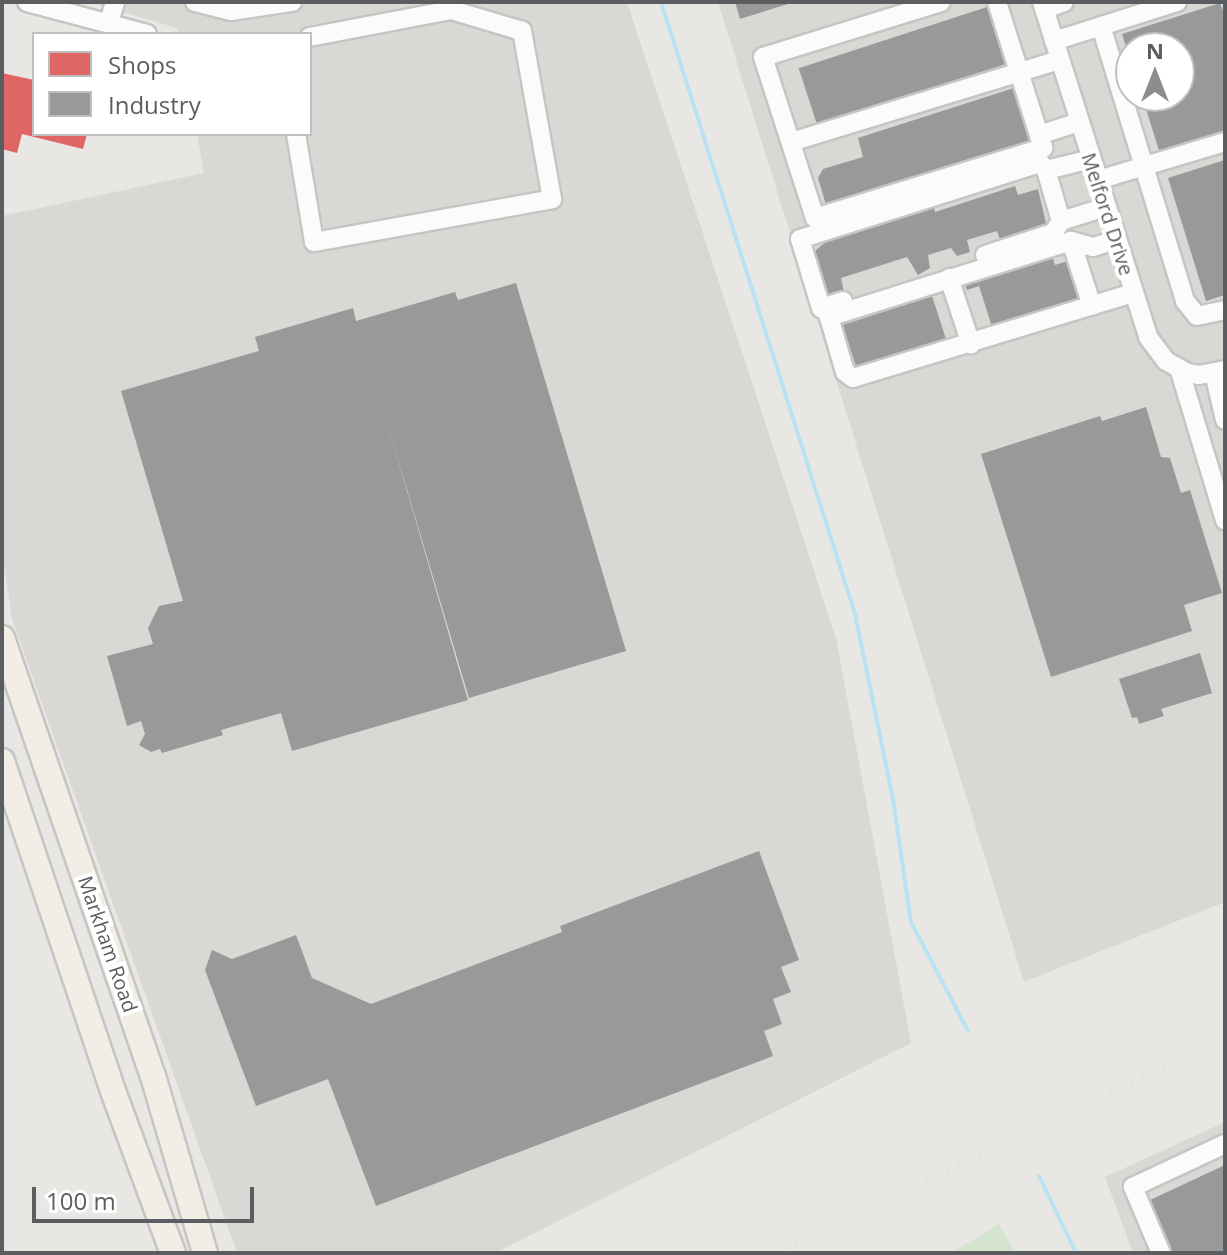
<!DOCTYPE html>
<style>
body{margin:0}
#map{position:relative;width:1227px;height:1255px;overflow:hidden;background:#e9e7e3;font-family:"Open Sans",sans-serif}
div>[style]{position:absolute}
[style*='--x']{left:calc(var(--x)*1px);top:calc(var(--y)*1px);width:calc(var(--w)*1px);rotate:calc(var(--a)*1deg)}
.industrial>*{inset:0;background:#dad8d5}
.green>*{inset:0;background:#d5e4cf}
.shops>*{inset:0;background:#e06666}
.industry>*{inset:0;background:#999;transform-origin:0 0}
.stream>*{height:4px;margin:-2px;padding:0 2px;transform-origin:2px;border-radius:2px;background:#b9e3f2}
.roads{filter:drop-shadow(2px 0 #c5c5c4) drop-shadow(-2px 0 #c5c5c4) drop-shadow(0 2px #c5c5c4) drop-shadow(0 -2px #c5c5c4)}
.minor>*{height:18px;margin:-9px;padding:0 9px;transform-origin:9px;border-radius:9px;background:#fcfbfb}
.major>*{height:24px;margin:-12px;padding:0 12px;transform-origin:12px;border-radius:12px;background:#f2eee6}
.rail>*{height:4px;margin-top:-2px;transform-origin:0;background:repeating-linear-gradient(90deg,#e0e1e0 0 2px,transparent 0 12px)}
span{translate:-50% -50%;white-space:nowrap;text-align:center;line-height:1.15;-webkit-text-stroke:8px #fff;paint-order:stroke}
.street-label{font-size:20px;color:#5a5e61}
.frame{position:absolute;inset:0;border:4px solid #5a5e61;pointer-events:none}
.legend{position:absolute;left:32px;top:32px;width:280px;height:104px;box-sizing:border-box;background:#fff;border:2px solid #bdbfc0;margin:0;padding:10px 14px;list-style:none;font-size:24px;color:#5a5e61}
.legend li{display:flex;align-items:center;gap:16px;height:40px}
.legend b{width:40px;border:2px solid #bdbfc0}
.north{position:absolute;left:1115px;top:32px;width:80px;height:80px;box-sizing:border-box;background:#fff;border:2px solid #bdbfc0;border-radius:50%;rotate:0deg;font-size:22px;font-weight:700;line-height:32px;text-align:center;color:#5a5e61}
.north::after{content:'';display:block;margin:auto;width:28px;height:36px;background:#8c8e8e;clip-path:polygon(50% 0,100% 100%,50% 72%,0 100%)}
.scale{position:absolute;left:32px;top:1187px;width:222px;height:36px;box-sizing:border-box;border:4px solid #5a5e61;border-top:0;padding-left:10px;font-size:24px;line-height:28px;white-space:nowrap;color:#5a5e61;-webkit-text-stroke:6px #fff;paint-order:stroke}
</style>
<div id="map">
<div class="industrial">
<i style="clip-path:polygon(88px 2px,627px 2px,836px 638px,911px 1043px,495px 1253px,237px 1253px,12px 619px,2px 552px,2px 216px,204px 173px,197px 134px,310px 134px,310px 34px,178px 34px,177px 28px)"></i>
<i style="clip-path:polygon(evenodd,718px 2px,1225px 2px,1225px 902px,1024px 982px,718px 2px,1131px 48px,1179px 48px,1179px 96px,1131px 96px,1131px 48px)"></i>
<i style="clip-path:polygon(1225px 1122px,1225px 1253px,1133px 1253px,1105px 1177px)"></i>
</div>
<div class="green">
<i style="clip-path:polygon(999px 1224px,1015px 1253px,951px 1253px)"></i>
</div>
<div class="shops">
<i style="clip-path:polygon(2px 73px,34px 80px,34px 134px,87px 134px,83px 149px,22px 134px,17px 153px,2px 149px)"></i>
</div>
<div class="industry">
<i style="clip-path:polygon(735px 2px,791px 2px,791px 3px,740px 19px)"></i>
<i style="clip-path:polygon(1220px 3px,1225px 16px,1225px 136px,1161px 157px,1142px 96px,1179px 96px,1179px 48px,1131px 48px,1130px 59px,1122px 34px)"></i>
<i style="left:987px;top:7px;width:60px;height:198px;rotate:72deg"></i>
<i style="clip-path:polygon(1014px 88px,1032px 147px,836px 209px,826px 205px,818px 178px,823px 169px,863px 157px,858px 138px)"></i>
<i style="clip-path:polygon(1225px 160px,1225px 295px,1206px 301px,1168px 178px)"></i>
<i style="clip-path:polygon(1015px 186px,1018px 195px,1038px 189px,1047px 227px,1001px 242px,997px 231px,967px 240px,970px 252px,957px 256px,951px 248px,928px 255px,930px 268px,918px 275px,907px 257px,841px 278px,845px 297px,824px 294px,811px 254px,828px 240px,934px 207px,935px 212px)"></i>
<i style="clip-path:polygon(1051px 252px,1055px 265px,1068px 261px,1081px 302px,993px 330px,979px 286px,967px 290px,963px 280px)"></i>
<i style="clip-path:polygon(516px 283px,626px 651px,469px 698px,386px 419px,468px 700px,292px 751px,281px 713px,221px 730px,223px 735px,162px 753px,160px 749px,151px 752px,139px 745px,145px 734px,141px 721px,127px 726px,107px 656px,153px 644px,148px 628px,159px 606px,183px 601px,121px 391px,259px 351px,255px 337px,353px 308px,356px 321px,455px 292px,458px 300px)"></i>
<i style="left:932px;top:296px;width:51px;height:94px;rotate:72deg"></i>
<i style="clip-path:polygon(1146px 407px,1161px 457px,1170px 458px,1181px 493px,1190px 490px,1222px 593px,1184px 605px,1192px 631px,1051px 677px,981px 454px,1100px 416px,1102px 421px)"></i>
<i style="clip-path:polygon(1200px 653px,1212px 693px,1161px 709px,1164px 716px,1139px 724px,1137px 717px,1132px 718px,1119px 679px)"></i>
<i style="clip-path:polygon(759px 851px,799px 960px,781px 967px,791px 992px,773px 999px,782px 1024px,764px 1031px,773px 1056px,376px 1206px,328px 1079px,256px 1106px,205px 970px,212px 950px,232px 959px,296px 935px,312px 978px,371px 1004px,562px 932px,560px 926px)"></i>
<i style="clip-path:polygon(1225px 1165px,1225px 1253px,1175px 1253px,1168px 1248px,1150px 1200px)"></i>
</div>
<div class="stream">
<i style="--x:661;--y:2;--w:642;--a:72.41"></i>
<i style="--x:855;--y:614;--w:189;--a:78.4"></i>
<i style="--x:893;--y:799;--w:124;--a:81.7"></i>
<i style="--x:911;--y:922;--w:123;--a:62.4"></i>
<i style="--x:1039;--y:1176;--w:85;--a:64.3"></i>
</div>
<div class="roads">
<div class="minor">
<i style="--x:27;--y:2;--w:124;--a:14.9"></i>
<i style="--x:195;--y:2;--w:37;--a:14"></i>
<i style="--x:231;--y:11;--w:62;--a:-8.4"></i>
<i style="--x:941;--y:2;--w:186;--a:162.8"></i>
<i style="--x:763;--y:57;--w:169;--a:72.1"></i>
<i style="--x:815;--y:218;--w:239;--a:-17.1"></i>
<i style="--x:1043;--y:148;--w:153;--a:-107.5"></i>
<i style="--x:1042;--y:2;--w:351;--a:72.4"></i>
<i style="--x:1148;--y:337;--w:30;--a:53"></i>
<i style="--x:1166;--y:361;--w:25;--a:29"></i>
<i style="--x:1188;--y:373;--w:11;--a:10"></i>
<i style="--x:1199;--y:375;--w:26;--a:-11"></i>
<i style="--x:1044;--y:9;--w:21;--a:-19"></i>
<i style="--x:109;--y:22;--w:21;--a:-73"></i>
<i style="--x:1101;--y:26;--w:288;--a:73"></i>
<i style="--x:1185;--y:301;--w:19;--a:51"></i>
<i style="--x:1197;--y:316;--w:29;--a:-12"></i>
<i style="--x:1054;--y:41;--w:129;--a:-17.6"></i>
<i style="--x:296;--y:134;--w:109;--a:80.5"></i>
<i style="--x:314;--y:242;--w:242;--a:-10.2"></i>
<i style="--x:552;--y:199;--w:171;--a:-100.1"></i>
<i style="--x:522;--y:31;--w:74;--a:-163.5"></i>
<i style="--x:451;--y:10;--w:144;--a:169.2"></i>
<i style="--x:1039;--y:135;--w:42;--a:-18"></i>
<i style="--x:791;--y:142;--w:281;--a:-17"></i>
<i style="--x:1091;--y:159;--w:46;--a:166.3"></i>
<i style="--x:1046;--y:170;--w:53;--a:73.6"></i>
<i style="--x:1061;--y:221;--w:47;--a:-17.3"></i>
<i style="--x:1098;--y:180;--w:133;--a:-16.7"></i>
<i style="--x:1116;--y:240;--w:24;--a:163"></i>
<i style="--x:1093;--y:247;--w:23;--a:-165"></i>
<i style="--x:1071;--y:241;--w:254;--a:162.6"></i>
<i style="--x:829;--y:317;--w:57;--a:73.8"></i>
<i style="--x:845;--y:372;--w:10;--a:37"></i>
<i style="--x:853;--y:378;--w:293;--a:-16.9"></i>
<i style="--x:1071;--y:241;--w:68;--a:72.1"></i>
<i style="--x:985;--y:255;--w:71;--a:-17.9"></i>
<i style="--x:1053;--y:233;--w:14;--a:-56"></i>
<i style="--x:949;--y:278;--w:70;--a:71.6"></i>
<i style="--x:843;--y:301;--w:23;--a:162"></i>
<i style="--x:821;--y:308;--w:72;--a:-106.9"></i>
<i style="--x:800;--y:239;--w:252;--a:-17.6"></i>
<i style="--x:1040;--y:163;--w:9;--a:49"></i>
<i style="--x:1179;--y:368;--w:159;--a:73.2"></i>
<i style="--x:1214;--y:373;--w:48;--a:76.8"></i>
<i style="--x:1161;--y:1253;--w:72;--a:-113"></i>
<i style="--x:1133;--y:1187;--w:102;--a:-25.1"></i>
</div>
<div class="major">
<i style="--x:2;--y:638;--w:463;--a:71"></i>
<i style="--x:153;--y:1076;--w:184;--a:73.6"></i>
<i style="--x:2;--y:761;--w:348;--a:71.4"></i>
<i style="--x:113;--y:1091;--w:173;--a:69.7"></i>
</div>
</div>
<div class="rail">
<i style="--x:774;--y:1253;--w:500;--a:-25.59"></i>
</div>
<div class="street-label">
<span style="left:1108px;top:214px;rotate:72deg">Melford Drive</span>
<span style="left:108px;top:944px;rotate:71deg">Markham Road</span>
</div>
<div class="frame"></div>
<ul class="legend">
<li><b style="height:22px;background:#e06666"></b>Shops</li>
<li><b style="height:22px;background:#999"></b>Industry</li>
</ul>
<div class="north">N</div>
<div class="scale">100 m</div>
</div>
